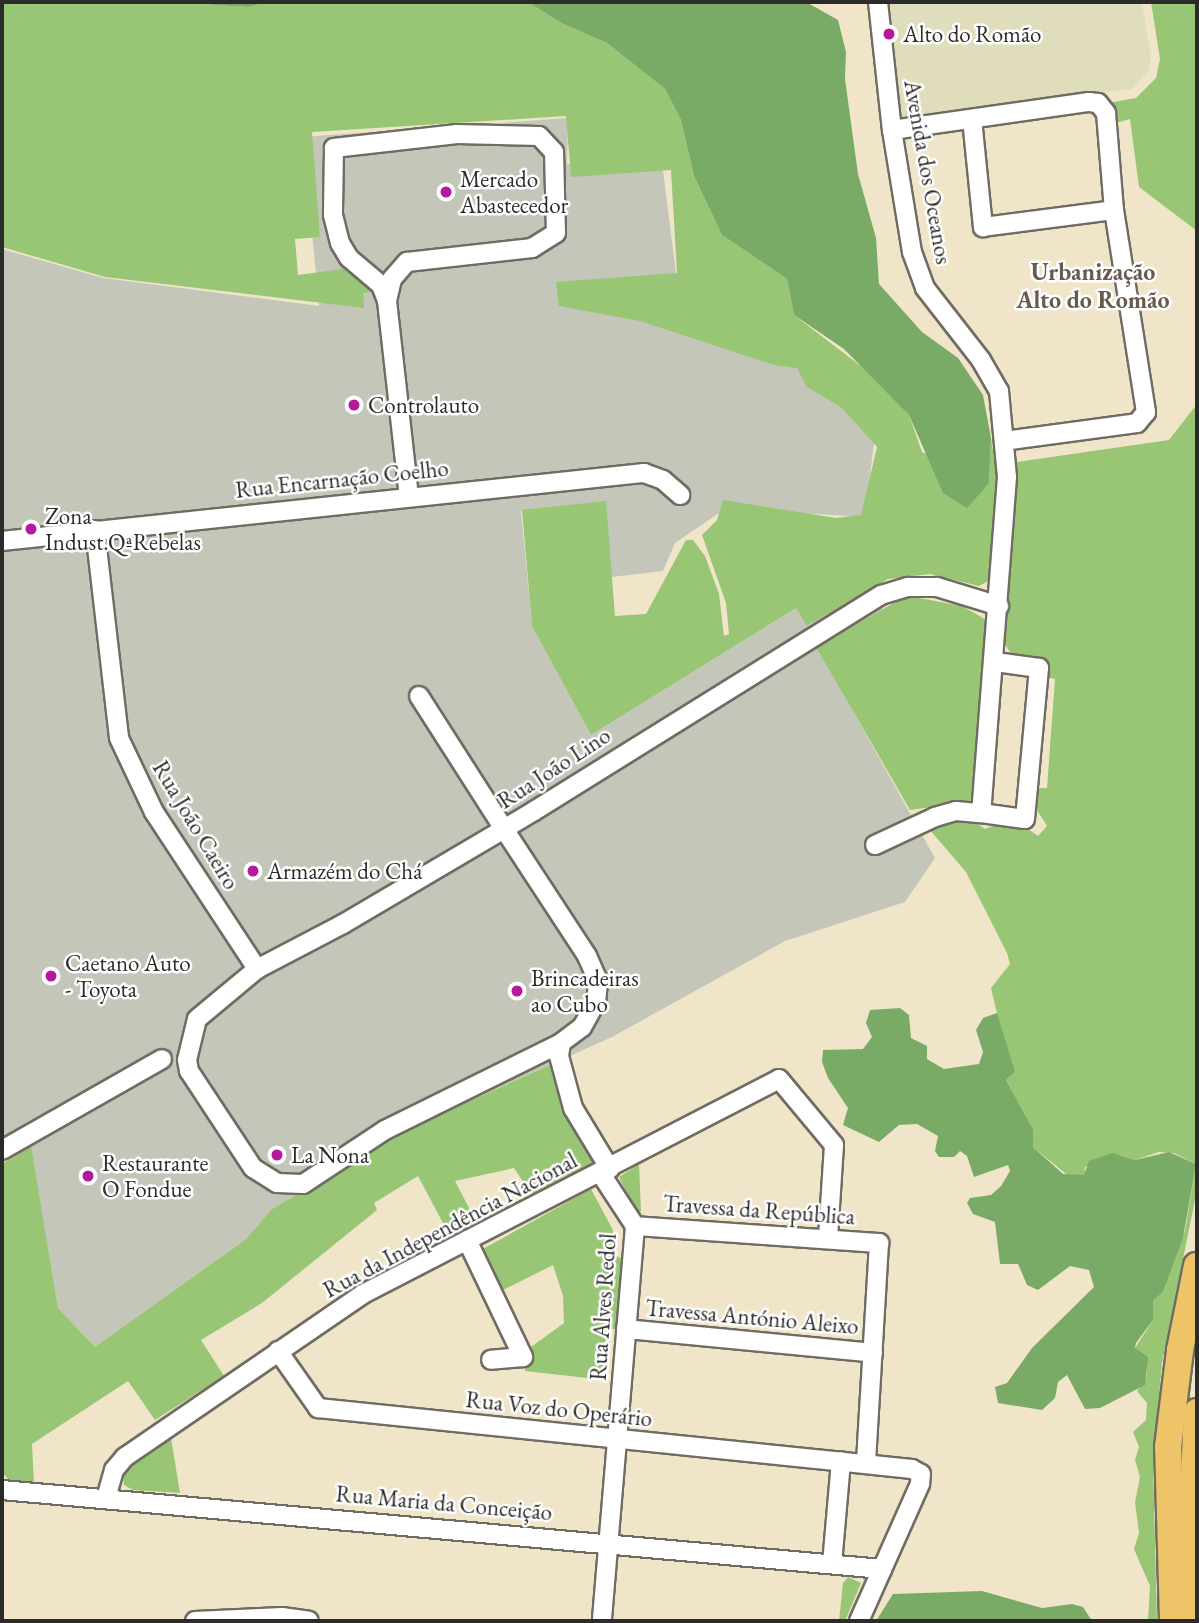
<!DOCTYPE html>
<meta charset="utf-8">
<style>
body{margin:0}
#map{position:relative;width:1199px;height:1623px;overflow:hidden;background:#f0e5c9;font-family:"EB Garamond",serif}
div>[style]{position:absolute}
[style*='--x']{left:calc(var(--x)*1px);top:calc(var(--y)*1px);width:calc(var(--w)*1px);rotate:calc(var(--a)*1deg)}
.built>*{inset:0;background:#dfddbb}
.industrial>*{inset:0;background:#c3c6b9}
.green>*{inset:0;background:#98c675}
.forest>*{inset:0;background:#7aab66}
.roads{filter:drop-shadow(2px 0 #706c62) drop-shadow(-2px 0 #706c62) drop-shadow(0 2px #706c62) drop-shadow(0 -2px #706c62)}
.minor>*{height:18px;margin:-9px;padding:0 9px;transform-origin:9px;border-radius:9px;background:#fff}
.highway>*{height:26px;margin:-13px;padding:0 13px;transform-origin:13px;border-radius:13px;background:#eec469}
.dots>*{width:19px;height:19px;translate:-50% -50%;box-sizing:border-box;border:4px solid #fff;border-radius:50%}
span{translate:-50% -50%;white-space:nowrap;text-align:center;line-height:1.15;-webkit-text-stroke:5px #fff;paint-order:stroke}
.poi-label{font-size:23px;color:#2b2b2b}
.left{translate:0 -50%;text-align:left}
.street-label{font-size:23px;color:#2b2b2b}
.neighbourhood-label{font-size:24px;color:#665b4e;font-weight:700}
.frame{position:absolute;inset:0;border:4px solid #2b2b2b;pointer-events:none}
</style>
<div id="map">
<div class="built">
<i style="clip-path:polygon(878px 2px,1142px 2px,1151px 58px,1148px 72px,1132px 89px,891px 119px)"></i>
</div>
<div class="industrial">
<i style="clip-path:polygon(568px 118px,567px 164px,663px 170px,683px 329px,801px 368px,875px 435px,865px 517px,725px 509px,675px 543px,663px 571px,611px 577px,605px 502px,521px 511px,532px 626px,591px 735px,796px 608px,808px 626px,868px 588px,883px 609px,817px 647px,935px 858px,905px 902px,785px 941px,612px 1037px,405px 1130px,272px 1209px,245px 1240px,95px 1347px,58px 1308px,27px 1126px,2px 1140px,2px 249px,103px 278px,319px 306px,303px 137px)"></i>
</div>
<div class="green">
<i style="clip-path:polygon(2px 2px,165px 2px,249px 7px,267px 2px,528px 2px,561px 23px,607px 43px,665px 89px,681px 120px,694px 176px,722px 235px,787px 279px,794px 315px,875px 377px,909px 415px,922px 452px,989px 483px,991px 438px,996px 470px,990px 580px,979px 586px,930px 574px,888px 579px,807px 626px,796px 608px,591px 735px,532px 626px,522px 510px,606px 501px,615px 616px,646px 614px,686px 540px,693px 540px,705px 556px,719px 594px,724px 636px,729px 634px,726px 603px,702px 535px,717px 520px,723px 500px,836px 518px,861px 515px,877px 447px,842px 408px,807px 387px,797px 368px,774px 365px,640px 321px,559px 306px,556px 282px,677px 273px,671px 170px,571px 177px,566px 116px,312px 132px,320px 237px,295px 239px,298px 275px,350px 268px,376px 291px,363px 293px,364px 308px,105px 277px,2px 247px)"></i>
<i style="clip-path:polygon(1151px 2px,1197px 2px,1197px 231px,1139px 187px,1130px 119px,1116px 123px,1108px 103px,1136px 98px,1156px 78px,1160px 59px)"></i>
<i style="clip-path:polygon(1197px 404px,1197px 1190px,1162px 1363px,1153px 1459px,1157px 1621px,1148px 1621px,1150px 1586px,1134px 1549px,1139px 1533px,1135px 1502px,1140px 1477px,1135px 1460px,1139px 1447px,1133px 1432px,1146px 1420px,1147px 1403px,1137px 1391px,1146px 1379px,1147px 1368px,1135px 1348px,1153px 1320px,1153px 1301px,1163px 1292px,1185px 1231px,1196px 1164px,1174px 1153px,1159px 1152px,1135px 1160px,1119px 1155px,1085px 1167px,1085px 1175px,1071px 1178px,1033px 1147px,1033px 1129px,1006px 1080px,1015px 1072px,1008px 1060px,991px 988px,1010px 964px,1007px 953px,966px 872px,929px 829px,946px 818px,972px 820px,985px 829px,1000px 823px,1022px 825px,1038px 836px,1047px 826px,1035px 807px,1037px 788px,1047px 788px,1055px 679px,1046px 677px,1035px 658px,1011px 653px,1005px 645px,1017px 462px,1169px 440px)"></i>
<i style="clip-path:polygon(914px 597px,962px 606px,990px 622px,974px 801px,910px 810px,816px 647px,899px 600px)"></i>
<i style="clip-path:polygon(550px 1065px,595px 1165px,535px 1200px,514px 1168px,455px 1181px,479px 1227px,452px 1240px,418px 1176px,374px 1203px,377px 1210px,262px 1303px,201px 1340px,224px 1376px,155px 1420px,128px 1381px,32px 1444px,34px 1483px,9px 1480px,2px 1472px,2px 1164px,31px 1146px,58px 1308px,95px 1347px,245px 1240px,272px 1209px,405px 1130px)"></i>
<i style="clip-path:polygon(639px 1164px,641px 1211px,637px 1215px,619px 1177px)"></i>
<i style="clip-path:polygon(591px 1189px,613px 1230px,614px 1254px,624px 1260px,622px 1329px,611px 1329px,605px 1380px,525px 1371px,527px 1350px,564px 1323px,563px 1296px,553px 1265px,503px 1290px,481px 1250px)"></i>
<i style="clip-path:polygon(170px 1432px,180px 1493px,133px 1490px,124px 1485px,122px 1470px)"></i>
<i style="clip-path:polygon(848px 1577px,861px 1583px,845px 1621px,839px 1621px,843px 1583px)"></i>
</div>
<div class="forest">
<i style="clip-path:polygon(165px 2px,267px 2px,249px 7px)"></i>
<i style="clip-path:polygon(528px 2px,806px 2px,838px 20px,846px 52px,845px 79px,858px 174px,876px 238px,879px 284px,922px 332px,958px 358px,983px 395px,991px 438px,989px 483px,967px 508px,943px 493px,909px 415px,844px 349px,794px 315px,787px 279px,722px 235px,694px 176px,681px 120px,665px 89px,607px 43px,561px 23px)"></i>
<i style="clip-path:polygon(900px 1008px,909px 1015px,911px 1038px,927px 1046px,927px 1059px,944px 1069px,979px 1064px,983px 1052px,976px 1030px,983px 1018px,997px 1013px,1015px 1072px,1006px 1080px,1033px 1129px,1033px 1147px,1063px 1174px,1084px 1175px,1089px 1161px,1112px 1153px,1135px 1160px,1169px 1152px,1196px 1164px,1183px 1238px,1163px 1292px,1153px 1301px,1153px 1320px,1136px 1343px,1135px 1348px,1148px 1357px,1145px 1385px,1100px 1408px,1085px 1409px,1067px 1375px,1058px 1382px,1055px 1398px,1042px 1410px,998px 1403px,995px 1387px,1007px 1383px,1032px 1348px,1094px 1287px,1089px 1270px,1070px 1266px,1038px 1290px,1027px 1285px,1018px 1264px,1000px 1264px,995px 1222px,973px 1214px,967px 1203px,970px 1198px,991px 1195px,1001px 1186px,1010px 1171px,1008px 1165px,974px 1177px,967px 1156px,960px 1151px,954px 1157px,939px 1157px,935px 1151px,938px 1136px,917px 1124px,899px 1125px,879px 1142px,843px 1125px,848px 1108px,828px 1078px,822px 1062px,823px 1050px,863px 1049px,872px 1037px,866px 1023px,870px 1010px)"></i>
<i style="clip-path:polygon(982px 1591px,1042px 1608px,1072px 1604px,1083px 1607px,1092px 1621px,876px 1621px,893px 1594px)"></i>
</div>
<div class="roads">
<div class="minor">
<i style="--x:878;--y:2;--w:129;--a:83.8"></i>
<i style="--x:892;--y:130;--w:124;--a:80.7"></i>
<i style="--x:912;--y:252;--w:38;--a:70"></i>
<i style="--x:925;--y:288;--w:91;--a:52.1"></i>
<i style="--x:981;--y:360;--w:36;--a:60"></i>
<i style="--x:999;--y:391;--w:86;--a:84.7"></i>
<i style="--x:1007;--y:477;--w:337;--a:94.4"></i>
<i style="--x:981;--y:813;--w:44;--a:7.8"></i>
<i style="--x:1025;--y:819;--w:152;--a:-84.7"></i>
<i style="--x:1039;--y:668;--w:44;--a:-172.2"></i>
<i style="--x:972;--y:119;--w:109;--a:84.2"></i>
<i style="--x:983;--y:227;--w:132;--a:-7.4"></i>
<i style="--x:892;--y:130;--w:199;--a:-8.1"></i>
<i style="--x:1089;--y:102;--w:9;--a:6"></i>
<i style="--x:1098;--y:103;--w:13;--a:51"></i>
<i style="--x:1106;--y:113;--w:97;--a:85.3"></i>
<i style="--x:1114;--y:210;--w:205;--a:81"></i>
<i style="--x:1146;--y:412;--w:14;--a:129"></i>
<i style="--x:1137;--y:423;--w:134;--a:172.3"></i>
<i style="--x:387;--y:301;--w:23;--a:-77"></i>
<i style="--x:392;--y:279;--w:23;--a:-49"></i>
<i style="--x:407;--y:262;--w:126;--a:-6.4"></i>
<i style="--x:532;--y:248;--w:28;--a:-32"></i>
<i style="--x:556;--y:233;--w:81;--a:-91.4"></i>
<i style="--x:554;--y:152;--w:22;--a:-133"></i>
<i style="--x:539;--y:136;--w:82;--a:-178.6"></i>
<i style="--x:457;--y:134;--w:124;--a:173.5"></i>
<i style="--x:334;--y:148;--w:67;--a:90.9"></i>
<i style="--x:333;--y:215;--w:29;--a:76"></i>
<i style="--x:340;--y:243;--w:17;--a:59"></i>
<i style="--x:349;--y:258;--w:42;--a:40.2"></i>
<i style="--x:381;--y:285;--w:17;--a:69"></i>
<i style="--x:387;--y:301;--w:196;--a:83.6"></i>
<i style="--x:95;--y:530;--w:209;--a:83.4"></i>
<i style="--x:119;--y:738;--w:82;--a:64.7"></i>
<i style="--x:154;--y:812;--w:188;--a:56.7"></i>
<i style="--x:2;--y:541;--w:646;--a:-6.05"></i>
<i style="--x:644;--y:473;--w:20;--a:20"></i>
<i style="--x:663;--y:480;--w:23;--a:41"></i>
<i style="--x:419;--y:696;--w:158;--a:57.4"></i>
<i style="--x:504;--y:829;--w:152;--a:56.8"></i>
<i style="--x:587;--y:956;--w:27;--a:66"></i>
<i style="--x:598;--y:981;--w:21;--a:95"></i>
<i style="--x:596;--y:1002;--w:29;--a:119"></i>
<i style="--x:582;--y:1027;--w:26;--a:143"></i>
<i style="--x:561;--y:1043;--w:196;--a:153.7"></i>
<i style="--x:385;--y:1130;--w:98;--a:146.6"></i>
<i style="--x:303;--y:1184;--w:26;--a:-178"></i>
<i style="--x:277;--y:1183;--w:28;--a:-148"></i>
<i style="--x:253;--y:1168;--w:116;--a:-123.4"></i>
<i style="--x:189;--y:1071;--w:11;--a:-100"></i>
<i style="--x:187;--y:1060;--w:42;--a:-76.3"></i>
<i style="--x:197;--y:1019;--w:78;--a:-39.8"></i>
<i style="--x:257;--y:969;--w:97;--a:-27.6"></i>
<i style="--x:343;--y:924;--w:187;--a:-30.5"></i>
<i style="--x:504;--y:829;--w:35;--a:-31"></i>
<i style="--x:534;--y:811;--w:409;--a:-31.9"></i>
<i style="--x:881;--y:595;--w:28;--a:-17"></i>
<i style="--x:908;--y:587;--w:29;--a:0"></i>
<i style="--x:937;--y:587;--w:65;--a:17"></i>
<i style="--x:875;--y:845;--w:66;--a:-25"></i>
<i style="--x:935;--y:817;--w:22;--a:-16"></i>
<i style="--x:956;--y:811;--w:25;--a:5"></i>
<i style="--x:561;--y:1043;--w:13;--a:99"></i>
<i style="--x:559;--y:1056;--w:54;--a:74.9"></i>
<i style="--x:573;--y:1108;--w:71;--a:58.8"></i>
<i style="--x:2;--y:1150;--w:184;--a:-29.6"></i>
<i style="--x:601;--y:1174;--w:62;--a:56.8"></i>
<i style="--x:635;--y:1226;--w:396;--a:94.8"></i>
<i style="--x:635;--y:1226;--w:245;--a:4"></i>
<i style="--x:879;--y:1243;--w:220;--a:93.4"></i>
<i style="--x:467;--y:1240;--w:130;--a:64.4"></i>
<i style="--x:523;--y:1357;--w:32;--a:175"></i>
<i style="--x:626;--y:1329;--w:248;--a:5.5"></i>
<i style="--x:278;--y:1351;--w:70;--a:54.9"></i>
<i style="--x:318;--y:1408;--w:597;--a:5.86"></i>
<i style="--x:912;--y:1469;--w:10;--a:29"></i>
<i style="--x:921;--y:1474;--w:10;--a:96"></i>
<i style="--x:920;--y:1484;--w:150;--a:114"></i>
<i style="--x:2;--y:1490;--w:884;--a:5.13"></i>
<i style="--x:106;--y:1498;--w:29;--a:-74"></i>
<i style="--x:114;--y:1470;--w:17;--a:-50"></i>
<i style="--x:125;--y:1457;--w:288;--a:-34.4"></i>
<i style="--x:363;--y:1294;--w:468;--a:-27.3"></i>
<i style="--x:779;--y:1079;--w:86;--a:50.2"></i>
<i style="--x:834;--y:1145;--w:94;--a:93.7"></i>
<i style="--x:832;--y:1564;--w:103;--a:-85"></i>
<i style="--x:195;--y:1621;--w:87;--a:-2.6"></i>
<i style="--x:282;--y:1617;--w:27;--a:8"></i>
</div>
<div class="highway">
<i style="--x:1173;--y:1621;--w:174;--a:-91.6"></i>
<i style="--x:1168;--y:1447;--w:98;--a:-82.9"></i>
<i style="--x:1180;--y:1350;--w:86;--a:-78.6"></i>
<i style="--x:1196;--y:1621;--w:119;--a:-91.4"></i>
<i style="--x:1193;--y:1502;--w:90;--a:-87.5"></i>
</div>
</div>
<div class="dots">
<i style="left:889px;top:34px;background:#b5179e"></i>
<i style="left:446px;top:192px;background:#b5179e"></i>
<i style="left:354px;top:405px;background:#b5179e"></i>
<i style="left:31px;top:529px;background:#b5179e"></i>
<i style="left:253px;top:871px;background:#b5179e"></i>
<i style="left:51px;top:976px;background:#b5179e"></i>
<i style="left:517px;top:991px;background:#b5179e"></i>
<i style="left:277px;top:1155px;background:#b5179e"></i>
<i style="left:88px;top:1176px;background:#b5179e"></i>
</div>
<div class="poi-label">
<span class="left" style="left:903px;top:34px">Alto do Romão</span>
<span class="left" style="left:460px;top:192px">Mercado<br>Abastecedor</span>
<span class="left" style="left:368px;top:405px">Controlauto</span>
<span class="left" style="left:45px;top:529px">Zona<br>Indust.QªRebelas</span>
<span class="left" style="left:267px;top:871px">Armazém do Chá</span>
<span class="left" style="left:65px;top:976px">Caetano Auto<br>- Toyota</span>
<span class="left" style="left:531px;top:991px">Brincadeiras<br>ao Cubo</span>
<span class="left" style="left:291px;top:1155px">La Nona</span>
<span class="left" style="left:102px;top:1176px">Restaurante<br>O Fondue</span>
</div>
<div class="street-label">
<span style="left:928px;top:172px;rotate:80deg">Avenida dos Oceanos</span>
<span style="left:342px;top:479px;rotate:-6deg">Rua Encarnação Coelho</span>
<span style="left:554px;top:768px;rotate:-33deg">Rua João Lino</span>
<span style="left:196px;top:825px;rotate:59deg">Rua João Caeiro</span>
<span style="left:759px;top:1210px;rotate:4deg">Travessa da República</span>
<span style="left:450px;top:1225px;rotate:-28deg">Rua da Independência Nacional</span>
<span style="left:603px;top:1307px;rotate:-86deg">Rua Alves Redol</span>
<span style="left:752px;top:1317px;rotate:5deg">Travessa António Aleixo</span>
<span style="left:559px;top:1409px;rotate:6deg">Rua Voz do Operário</span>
<span style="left:444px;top:1503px;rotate:5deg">Rua Maria da Conceição</span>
</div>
<div class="neighbourhood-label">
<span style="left:1093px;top:286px">Urbanização<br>Alto do Romão</span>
</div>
<div class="frame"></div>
</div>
